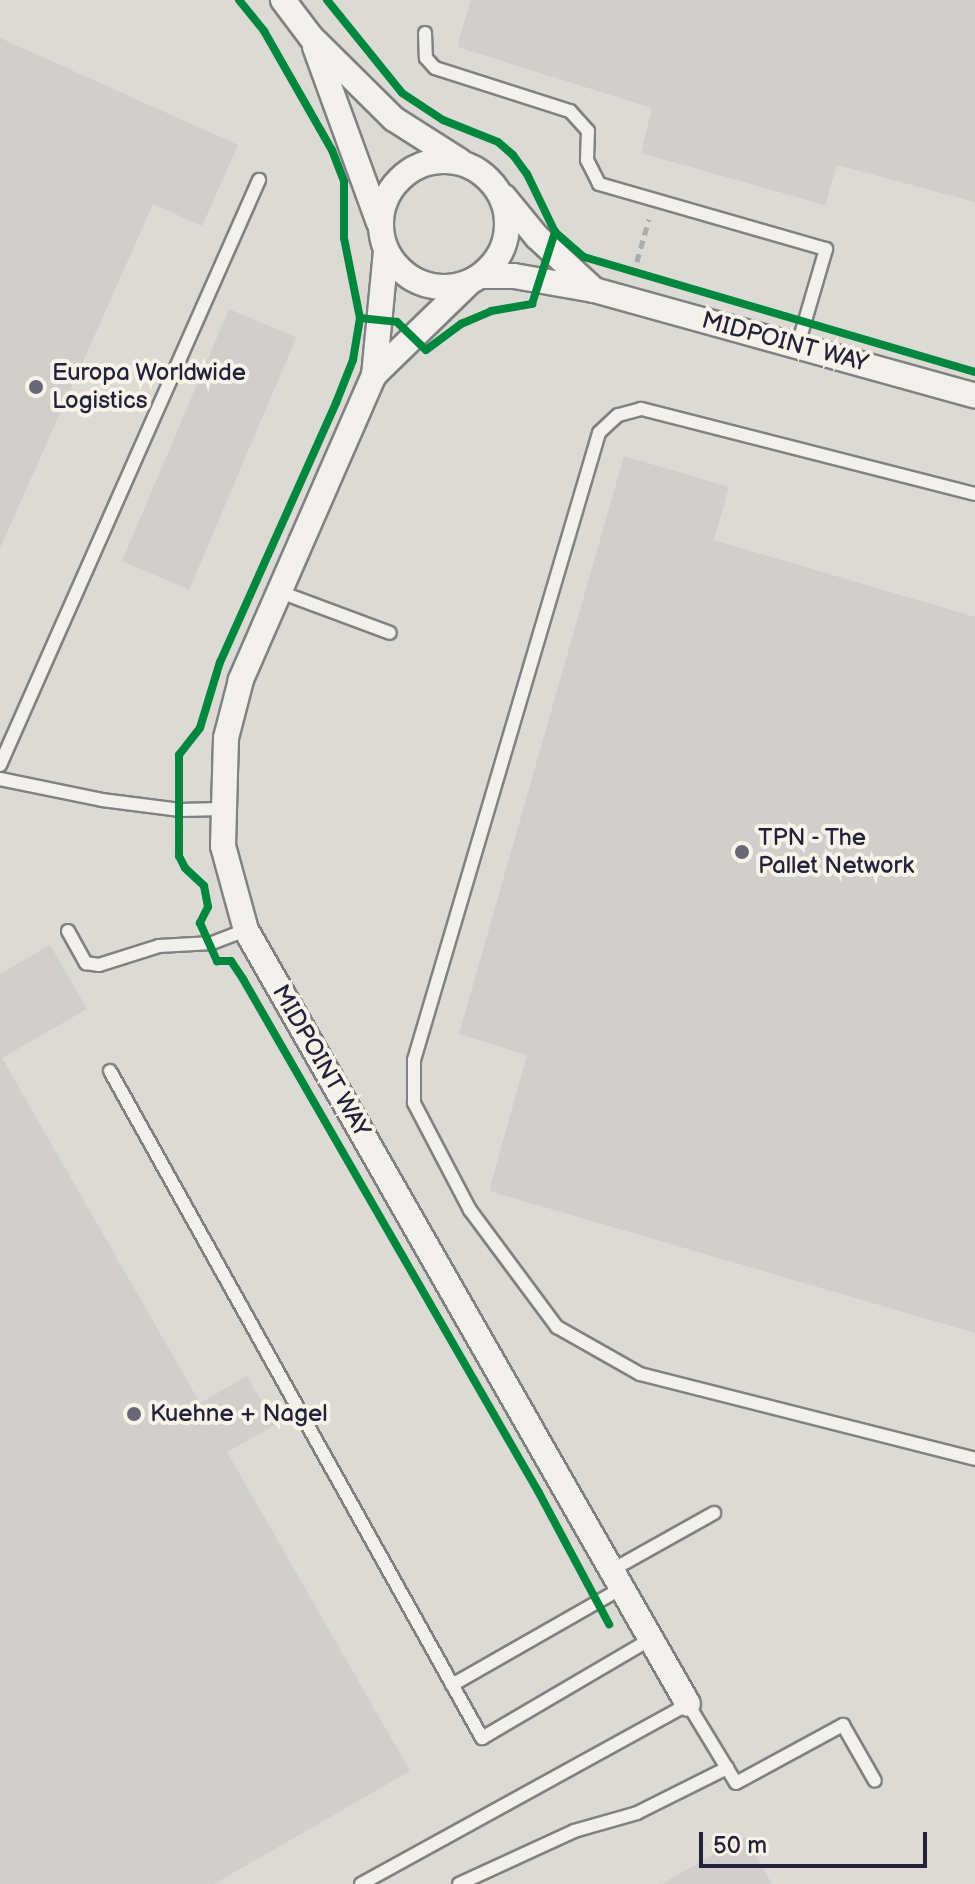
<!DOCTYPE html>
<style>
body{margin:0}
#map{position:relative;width:975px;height:1884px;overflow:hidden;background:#ebeae4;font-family:"Balsamiq Sans",sans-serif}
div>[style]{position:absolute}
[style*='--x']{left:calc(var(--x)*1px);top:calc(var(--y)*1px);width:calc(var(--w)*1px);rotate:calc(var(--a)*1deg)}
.built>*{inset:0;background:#dcdad5;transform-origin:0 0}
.building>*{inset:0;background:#d0cfcc;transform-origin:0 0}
.path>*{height:5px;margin-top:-2.5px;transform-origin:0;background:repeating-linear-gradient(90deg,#acabac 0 8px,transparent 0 14px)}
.roads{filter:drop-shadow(2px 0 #818083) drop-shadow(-2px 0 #818083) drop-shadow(0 2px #818083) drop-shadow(0 -2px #818083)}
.service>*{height:12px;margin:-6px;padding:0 6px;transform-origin:6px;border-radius:6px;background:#f1f0ec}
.minor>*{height:24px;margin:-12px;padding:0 12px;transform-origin:12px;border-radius:12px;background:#f1f0ec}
.minor>.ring{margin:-12px;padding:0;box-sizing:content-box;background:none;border:24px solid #f1f0ec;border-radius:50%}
.cycleway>*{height:8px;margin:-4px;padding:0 4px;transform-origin:4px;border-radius:4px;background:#00873e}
.dots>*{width:22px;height:22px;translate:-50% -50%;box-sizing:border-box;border:4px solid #f7f3e8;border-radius:50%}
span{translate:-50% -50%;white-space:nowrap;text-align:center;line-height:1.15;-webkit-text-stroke:8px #f7f3e8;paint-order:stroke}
.street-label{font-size:24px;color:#22223b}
.poi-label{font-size:24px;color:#22223b}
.left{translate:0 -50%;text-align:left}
.scale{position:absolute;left:699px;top:1832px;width:228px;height:36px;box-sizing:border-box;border:4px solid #22223b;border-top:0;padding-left:10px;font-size:24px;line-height:28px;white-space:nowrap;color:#22223b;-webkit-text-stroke:6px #f7f3e8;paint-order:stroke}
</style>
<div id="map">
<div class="built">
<i style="left:0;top:0;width:975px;height:1884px"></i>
</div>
<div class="building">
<i style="clip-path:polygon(471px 0,975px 0,975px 202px,837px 165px,825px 205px,641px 153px,652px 108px,457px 47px)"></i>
<i style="clip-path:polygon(0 38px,238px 145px,202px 226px,153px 204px,0 548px)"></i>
<i style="left:229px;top:309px;width:73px;height:274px;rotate:23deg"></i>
<i style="clip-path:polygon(624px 456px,729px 487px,714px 540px,975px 617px,975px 1333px,489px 1191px,527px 1055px,459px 1034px)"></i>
<i style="clip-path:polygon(50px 945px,87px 1009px,2px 1058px,200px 1403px,247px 1376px,275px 1425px,227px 1452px,410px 1771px,214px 1884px,0 1884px,0 974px)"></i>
<i style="clip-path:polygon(745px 1837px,772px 1884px,661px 1884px)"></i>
</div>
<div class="path">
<i style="--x:633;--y:275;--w:58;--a:-74.1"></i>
</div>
<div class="roads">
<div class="service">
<i style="--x:425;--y:33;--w:25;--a:88"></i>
<i style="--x:426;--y:58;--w:13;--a:48"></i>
<i style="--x:435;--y:68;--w:142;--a:17.7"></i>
<i style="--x:570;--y:111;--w:27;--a:48"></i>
<i style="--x:588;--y:131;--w:29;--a:92"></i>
<i style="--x:587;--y:160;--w:27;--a:63"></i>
<i style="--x:599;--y:184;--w:236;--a:16"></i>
<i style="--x:826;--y:249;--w:100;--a:106.3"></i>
<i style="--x:975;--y:494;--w:345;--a:-165.7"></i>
<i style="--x:641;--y:409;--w:24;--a:165"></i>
<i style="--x:618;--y:415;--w:26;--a:137"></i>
<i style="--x:599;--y:433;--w:654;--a:106.44"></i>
<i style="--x:414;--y:1060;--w:43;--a:90"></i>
<i style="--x:414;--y:1103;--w:121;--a:62.4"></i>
<i style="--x:470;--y:1210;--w:146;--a:53.4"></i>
<i style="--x:557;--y:1327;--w:95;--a:29.5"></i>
<i style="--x:640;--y:1374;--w:346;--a:14.2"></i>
<i style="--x:280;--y:592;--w:117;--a:20.4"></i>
<i style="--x:0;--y:765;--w:640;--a:-66.12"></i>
<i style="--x:0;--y:779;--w:104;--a:11.6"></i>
<i style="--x:102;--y:800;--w:79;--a:7.3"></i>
<i style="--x:180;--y:810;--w:43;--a:-1.3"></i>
<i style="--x:68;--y:931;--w:37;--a:61"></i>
<i style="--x:86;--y:963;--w:13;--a:9"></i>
<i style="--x:99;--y:965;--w:63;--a:-17.6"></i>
<i style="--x:159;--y:946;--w:53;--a:-3.2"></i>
<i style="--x:212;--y:943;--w:36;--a:-21"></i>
<i style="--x:110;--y:1071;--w:764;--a:60.85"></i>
<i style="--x:482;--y:1738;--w:196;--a:-30.4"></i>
<i style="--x:612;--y:1570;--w:117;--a:-29.2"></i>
<i style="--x:452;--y:1685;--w:196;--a:-29.7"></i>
<i style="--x:361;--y:1884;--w:373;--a:-28.8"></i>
<i style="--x:688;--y:1704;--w:92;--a:58.7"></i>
<i style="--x:736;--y:1783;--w:122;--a:-28.5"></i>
<i style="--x:843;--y:1725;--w:64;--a:60.3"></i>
<i style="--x:459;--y:1884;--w:127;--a:-24.7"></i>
<i style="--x:574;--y:1831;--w:66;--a:-15.9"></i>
<i style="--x:637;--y:1813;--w:101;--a:-26.6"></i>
</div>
<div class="minor">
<i style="--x:283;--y:0;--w:46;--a:52.9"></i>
<i style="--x:311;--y:37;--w:117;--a:44.7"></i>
<i style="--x:394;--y:119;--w:78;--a:32.5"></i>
<i style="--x:315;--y:47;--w:187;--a:70"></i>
<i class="ring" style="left:381px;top:161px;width:102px;height:102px"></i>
<i style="--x:504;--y:197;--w:52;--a:50.5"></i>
<i style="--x:537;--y:237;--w:78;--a:42.9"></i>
<i style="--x:386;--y:251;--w:125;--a:95.5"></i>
<i style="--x:374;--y:375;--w:333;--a:113.6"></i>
<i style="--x:241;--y:680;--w:60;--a:104.5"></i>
<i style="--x:226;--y:738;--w:108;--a:91.6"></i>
<i style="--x:223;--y:846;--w:87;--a:74.7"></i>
<i style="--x:246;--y:930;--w:891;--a:60.27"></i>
<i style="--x:481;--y:276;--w:33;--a:0"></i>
<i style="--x:514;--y:276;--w:81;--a:9.9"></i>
<i style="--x:594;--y:290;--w:395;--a:15.5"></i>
<i style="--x:374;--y:375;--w:131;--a:-44.1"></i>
</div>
</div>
<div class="cycleway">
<i style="--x:239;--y:0;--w:40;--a:51"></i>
<i style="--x:264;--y:31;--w:137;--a:60.3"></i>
<i style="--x:332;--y:150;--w:34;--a:69"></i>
<i style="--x:344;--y:182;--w:56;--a:90"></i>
<i style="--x:344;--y:238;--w:82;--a:78.7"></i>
<i style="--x:360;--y:318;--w:43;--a:99.5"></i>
<i style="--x:353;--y:360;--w:46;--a:111.6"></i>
<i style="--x:336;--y:403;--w:284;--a:114.1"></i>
<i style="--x:220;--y:662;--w:69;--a:106.9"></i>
<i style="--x:200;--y:728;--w:34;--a:128"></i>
<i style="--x:179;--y:755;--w:101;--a:90"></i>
<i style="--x:179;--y:856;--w:13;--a:63"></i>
<i style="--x:185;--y:868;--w:26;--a:43"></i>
<i style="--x:204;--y:886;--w:21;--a:79"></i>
<i style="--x:208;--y:907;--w:18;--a:117"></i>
<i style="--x:200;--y:923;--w:42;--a:65.9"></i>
<i style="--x:217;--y:961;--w:14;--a:0"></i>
<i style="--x:231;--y:961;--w:22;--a:56"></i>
<i style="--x:243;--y:979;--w:593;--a:60.06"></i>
<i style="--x:539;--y:1493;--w:149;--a:61.9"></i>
<i style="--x:327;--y:0;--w:119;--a:51.1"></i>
<i style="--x:402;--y:93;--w:49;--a:33.4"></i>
<i style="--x:443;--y:120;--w:59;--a:21.8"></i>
<i style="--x:498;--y:142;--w:20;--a:41"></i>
<i style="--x:513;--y:155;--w:24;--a:54"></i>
<i style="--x:527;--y:174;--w:64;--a:64.2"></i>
<i style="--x:555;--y:232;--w:38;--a:41"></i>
<i style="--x:584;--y:257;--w:408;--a:16.4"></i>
<i style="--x:360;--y:318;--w:37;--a:6"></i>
<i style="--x:397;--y:322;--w:40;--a:44"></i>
<i style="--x:426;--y:350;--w:44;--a:-36.6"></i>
<i style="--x:461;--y:324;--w:33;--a:-23"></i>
<i style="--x:491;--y:311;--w:42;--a:-9.7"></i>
<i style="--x:532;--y:304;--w:76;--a:-72.3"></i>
</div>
<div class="dots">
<i style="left:36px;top:387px;background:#686876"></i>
<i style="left:742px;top:852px;background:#686876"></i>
<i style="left:134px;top:1414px;background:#686876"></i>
</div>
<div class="street-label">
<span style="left:785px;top:342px;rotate:15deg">MIDPOINT WAY</span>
<span style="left:321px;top:1061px;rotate:60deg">MIDPOINT WAY</span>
</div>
<div class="poi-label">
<span class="left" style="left:52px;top:387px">Europa Worldwide<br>Logistics</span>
<span class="left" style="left:758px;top:852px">TPN - The<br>Pallet Network</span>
<span class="left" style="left:150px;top:1414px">Kuehne + Nagel</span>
</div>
<div class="scale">50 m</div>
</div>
